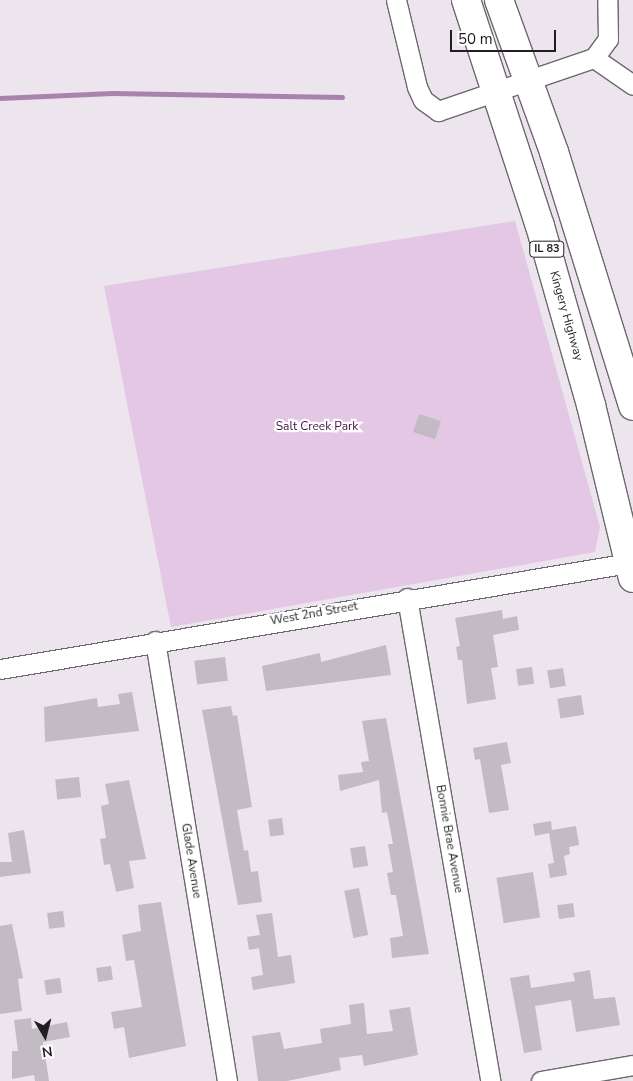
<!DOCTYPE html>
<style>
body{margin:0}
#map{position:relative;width:633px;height:1081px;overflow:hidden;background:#ece5ed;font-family:"Nunito Sans",sans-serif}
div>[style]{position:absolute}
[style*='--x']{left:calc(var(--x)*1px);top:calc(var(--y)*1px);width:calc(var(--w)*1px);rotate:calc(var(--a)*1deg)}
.green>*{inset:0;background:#e3c7e5}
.stream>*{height:4.5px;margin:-2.25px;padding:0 2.25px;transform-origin:2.25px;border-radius:2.25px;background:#a983ad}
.building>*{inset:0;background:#c2bbc3;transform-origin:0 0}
.roads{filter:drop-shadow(1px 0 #6e676f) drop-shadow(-1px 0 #6e676f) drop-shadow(0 1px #6e676f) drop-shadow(0 -1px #6e676f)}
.minor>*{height:19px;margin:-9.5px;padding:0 9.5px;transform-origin:9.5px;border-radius:9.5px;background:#fff}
.highway>*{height:28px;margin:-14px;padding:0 14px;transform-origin:14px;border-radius:14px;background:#fff}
span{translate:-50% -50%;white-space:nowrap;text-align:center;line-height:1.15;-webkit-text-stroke:4.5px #fff;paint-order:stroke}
.shield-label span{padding:1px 4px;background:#fff;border:1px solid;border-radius:4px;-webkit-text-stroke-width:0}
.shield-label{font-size:11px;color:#201e21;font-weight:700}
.street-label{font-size:12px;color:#201e21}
.park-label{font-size:12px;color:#431449}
.north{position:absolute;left:20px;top:1011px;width:50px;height:50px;-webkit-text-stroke:4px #fff;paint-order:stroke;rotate:172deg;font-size:14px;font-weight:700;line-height:20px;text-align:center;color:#201e21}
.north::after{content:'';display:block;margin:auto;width:18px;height:22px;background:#201e21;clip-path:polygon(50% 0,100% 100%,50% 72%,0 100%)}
.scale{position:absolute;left:450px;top:30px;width:106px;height:22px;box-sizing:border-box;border:2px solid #201e21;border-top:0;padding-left:6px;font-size:15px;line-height:18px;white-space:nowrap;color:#201e21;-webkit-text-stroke:4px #fff;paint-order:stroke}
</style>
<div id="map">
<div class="green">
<i style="clip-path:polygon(515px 221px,600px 527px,595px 552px,171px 627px,104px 286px)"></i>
</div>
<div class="stream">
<i style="--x:0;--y:98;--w:112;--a:-2.6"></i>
<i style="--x:112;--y:93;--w:230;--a:1"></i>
</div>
<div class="building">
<i style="left:419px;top:414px;width:23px;height:19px;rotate:18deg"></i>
<i style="clip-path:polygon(502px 610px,503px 619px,517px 616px,519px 630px,493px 635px,498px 667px,491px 668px,496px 699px,467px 704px,462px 660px,458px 660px,456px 647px,460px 646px,455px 618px)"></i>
<i style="clip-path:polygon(386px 645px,391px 675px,266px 691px,262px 666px,320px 653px,321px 662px)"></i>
<i style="left:225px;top:657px;width:24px;height:31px;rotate:83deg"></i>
<i style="left:532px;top:667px;width:17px;height:16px;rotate:83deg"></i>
<i style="left:563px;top:668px;width:18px;height:16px;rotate:81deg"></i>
<i style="clip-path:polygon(132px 692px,139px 731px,45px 742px,44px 707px,97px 698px,98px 707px,120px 704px,118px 694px)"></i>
<i style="left:581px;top:695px;width:20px;height:24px;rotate:81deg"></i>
<i style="clip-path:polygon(231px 706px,233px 716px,237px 715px,252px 807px,237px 810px,244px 851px,248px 850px,251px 872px,258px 871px,262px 902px,238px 905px,202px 710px)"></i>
<i style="clip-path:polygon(386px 718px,429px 954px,392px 958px,390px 938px,403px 936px,396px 895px,391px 895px,387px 873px,393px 872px,388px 844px,393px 844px,387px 812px,382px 813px,379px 780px,340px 791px,338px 775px,363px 772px,361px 762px,369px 761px,362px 721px)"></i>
<i style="clip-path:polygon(507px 742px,511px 763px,501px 765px,509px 810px,489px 813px,480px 759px,475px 760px,473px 748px)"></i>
<i style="left:79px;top:777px;width:20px;height:24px;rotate:84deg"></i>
<i style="clip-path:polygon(129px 780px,146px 859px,129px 861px,134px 888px,116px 892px,110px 864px,104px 865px,100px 839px,106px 838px,101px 806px,109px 804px,105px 784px)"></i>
<i style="left:282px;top:818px;width:17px;height:14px;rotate:83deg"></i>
<i style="clip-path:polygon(551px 821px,552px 830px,576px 826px,579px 845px,569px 847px,570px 854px,564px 856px,567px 875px,550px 878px,548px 864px,554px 863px,549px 833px,535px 836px,533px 824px)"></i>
<i style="clip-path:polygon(24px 830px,31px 873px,0 877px,0 862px,12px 862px,8px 833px)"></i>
<i style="left:365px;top:846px;width:20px;height:15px;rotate:81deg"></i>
<i style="left:533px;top:872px;width:46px;height:37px;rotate:81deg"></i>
<i style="left:359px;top:888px;width:48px;height:15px;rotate:79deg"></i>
<i style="clip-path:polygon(161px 902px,186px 1046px,129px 1058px,124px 1027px,114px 1029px,111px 1012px,142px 1007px,134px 960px,126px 961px,122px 935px,141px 931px,138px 905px)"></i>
<i style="left:573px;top:903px;width:14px;height:16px;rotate:82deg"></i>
<i style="left:63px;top:911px;width:16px;height:16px;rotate:83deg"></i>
<i style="clip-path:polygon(272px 913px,278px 957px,291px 955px,295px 983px,253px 990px,251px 977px,263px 975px,259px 948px,249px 950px,247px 937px,260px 935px,256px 915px)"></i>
<i style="clip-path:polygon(12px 924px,23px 978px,18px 979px,22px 1011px,0 1014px,0 926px)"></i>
<i style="left:111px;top:966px;width:14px;height:15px;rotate:82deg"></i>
<i style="clip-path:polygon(590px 970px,594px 999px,615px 997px,620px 1025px,576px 1032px,571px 1000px,535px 1006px,542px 1050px,524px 1053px,510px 978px,529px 975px,531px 988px,575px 981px,573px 973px)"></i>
<i style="left:60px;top:978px;width:15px;height:16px;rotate:82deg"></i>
<i style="clip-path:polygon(364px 1003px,367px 1034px,393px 1031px,389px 1010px,410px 1007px,418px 1055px,364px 1066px,362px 1055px,339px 1058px,341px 1070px,287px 1081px,258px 1081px,252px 1036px,280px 1032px,284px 1049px,322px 1043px,320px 1029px,351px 1024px,349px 1005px)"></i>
<i style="clip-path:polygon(31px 1018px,32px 1029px,67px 1022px,70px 1037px,43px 1042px,49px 1081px,35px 1081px,34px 1075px,12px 1079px,12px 1051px,18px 1051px,14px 1020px)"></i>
</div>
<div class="roads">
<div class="minor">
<i style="--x:396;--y:0;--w:89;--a:76.4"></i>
<i style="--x:417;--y:87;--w:14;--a:65"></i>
<i style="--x:423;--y:100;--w:19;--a:36"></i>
<i style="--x:438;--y:111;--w:165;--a:-18.8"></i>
<i style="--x:594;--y:58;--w:24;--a:-54"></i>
<i style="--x:608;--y:39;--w:39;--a:-91"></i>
<i style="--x:594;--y:58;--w:47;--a:34.7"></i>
<i style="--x:407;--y:598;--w:490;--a:80.2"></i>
<i style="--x:155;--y:641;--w:446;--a:80.7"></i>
<i style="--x:0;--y:669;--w:638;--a:-9.57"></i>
<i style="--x:541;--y:1081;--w:93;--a:-9.9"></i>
</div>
<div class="highway">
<i style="--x:466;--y:0;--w:238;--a:71.9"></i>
<i style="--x:540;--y:226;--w:186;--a:74.1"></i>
<i style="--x:591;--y:405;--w:178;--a:76.4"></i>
<i style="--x:499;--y:0;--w:162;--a:70.1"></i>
<i style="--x:554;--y:152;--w:266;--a:72.7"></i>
</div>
</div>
<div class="shield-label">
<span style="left:547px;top:249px">IL 83</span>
</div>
<div class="street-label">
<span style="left:566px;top:316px;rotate:74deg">Kingery Highway</span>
<span style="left:314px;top:614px;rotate:-10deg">West 2nd Street</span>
<span style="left:449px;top:839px;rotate:80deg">Bonnie Brae Avenue</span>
<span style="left:191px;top:861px;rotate:81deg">Glade Avenue</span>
</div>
<div class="park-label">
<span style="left:317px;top:427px">Salt Creek Park</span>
</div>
<div class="north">N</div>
<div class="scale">50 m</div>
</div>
